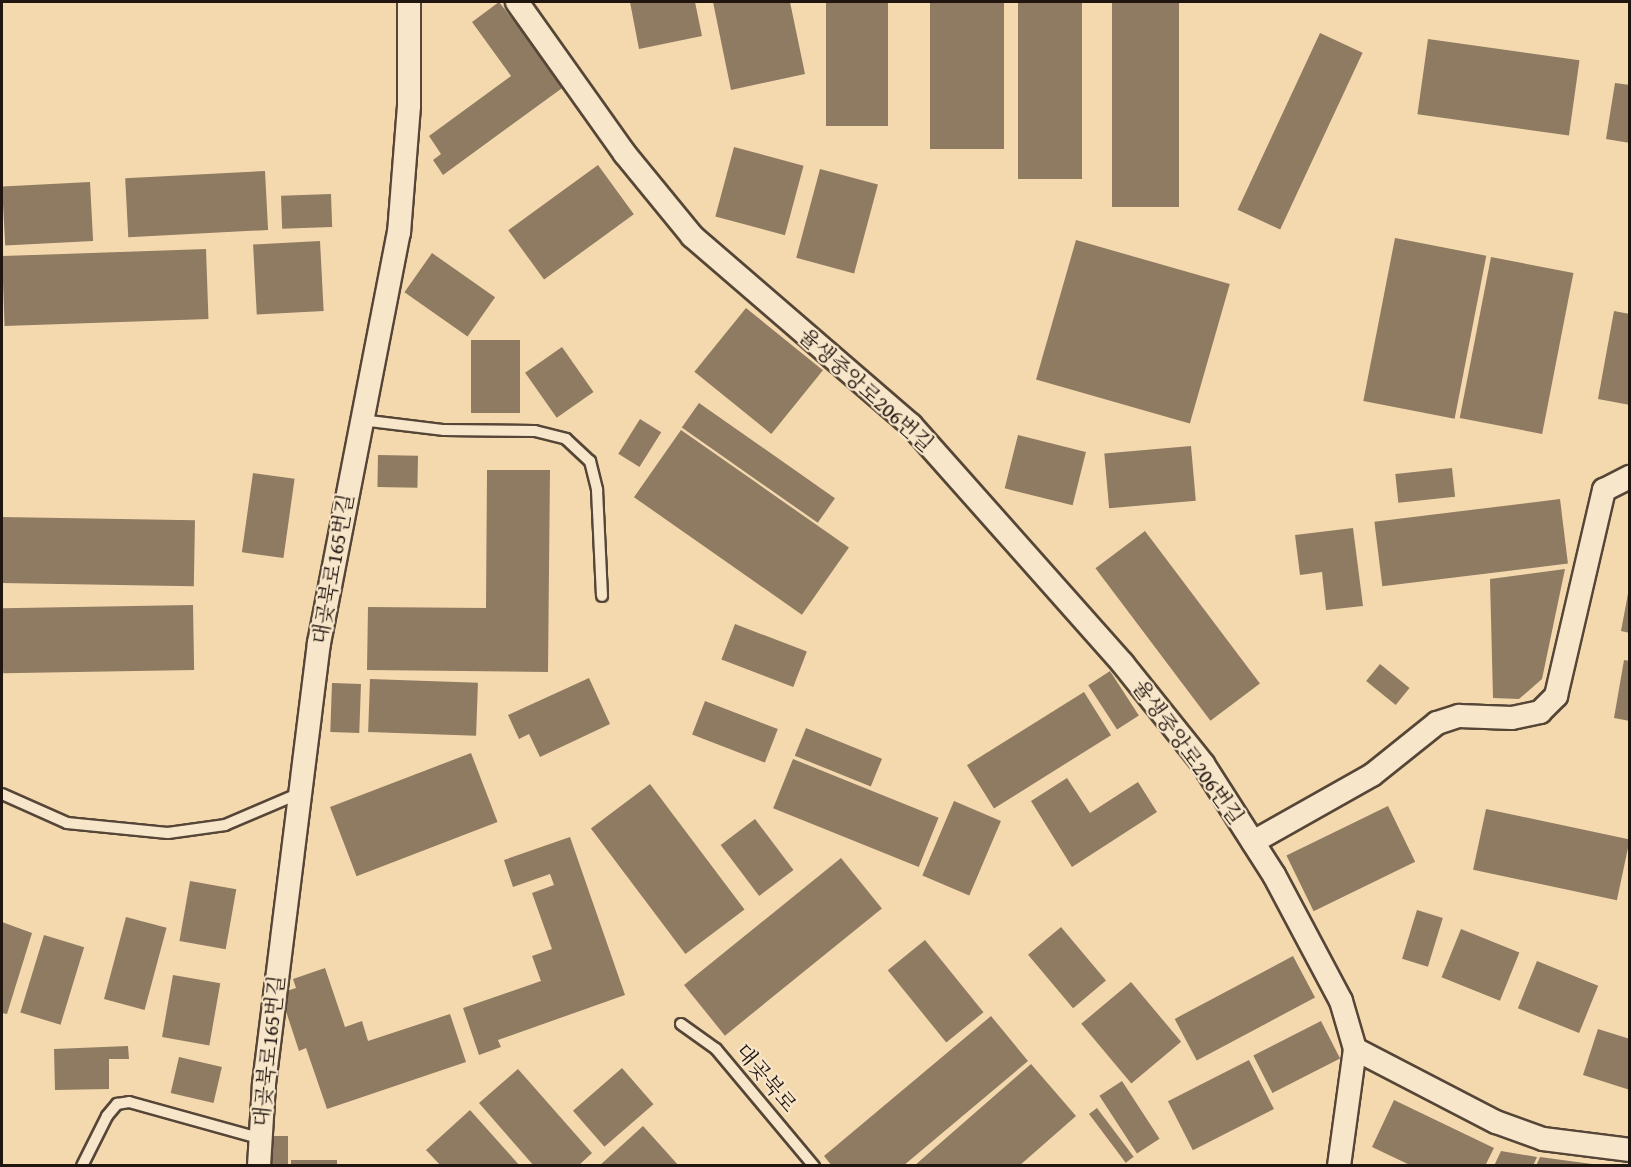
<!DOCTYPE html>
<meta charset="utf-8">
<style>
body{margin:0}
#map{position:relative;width:1631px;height:1167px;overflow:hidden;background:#f5d9ae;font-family:"Gentium Book Plus","Noto Serif KR",serif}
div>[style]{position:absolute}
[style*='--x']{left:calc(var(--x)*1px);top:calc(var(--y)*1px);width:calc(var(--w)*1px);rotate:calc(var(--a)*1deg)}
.building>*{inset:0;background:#8f7b62;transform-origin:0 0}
.roads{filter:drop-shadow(2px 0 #554637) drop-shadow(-2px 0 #554637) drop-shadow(0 2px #554637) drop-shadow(0 -2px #554637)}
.service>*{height:10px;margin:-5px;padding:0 5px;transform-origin:5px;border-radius:5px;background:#f8e6ca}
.minor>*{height:22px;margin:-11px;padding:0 11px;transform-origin:11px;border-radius:11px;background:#f8e6ca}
span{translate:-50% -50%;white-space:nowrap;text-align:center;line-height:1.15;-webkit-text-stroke:4.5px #f8e6ca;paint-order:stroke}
.street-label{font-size:21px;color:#20150f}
.frame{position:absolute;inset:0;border:3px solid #20150f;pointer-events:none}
</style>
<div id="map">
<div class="building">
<i style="clip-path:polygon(499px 2px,565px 86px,443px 175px,433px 160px,441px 154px,429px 136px,511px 76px,472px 22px)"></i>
<i style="clip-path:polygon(630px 2px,695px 2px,702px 36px,639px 49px)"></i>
<i style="clip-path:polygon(713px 2px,790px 2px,805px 74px,731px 90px)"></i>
<i style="left:826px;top:2px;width:62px;height:124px"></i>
<i style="left:930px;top:2px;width:74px;height:147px"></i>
<i style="left:1018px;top:2px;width:64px;height:177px"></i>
<i style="left:1112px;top:2px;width:67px;height:205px"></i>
<i style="left:1320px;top:33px;width:47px;height:195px;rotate:25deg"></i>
<i style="left:1428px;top:39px;width:153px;height:76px;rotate:8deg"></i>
<i style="clip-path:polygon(1615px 83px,1630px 85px,1630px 143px,1606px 139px)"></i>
<i style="left:734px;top:147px;width:72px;height:72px;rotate:15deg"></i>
<i style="left:598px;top:165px;width:61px;height:111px;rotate:54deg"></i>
<i style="left:820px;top:169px;width:60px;height:92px;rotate:15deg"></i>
<i style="left:265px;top:171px;width:59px;height:140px;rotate:87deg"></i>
<i style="left:90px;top:182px;width:59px;height:88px;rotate:87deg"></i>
<i style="left:331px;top:194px;width:33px;height:50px;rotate:88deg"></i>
<i style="left:1395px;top:238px;width:93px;height:166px;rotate:11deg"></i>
<i style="left:1076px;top:240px;width:160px;height:145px;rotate:16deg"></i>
<i style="left:320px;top:241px;width:70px;height:67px;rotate:87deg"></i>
<i style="left:206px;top:249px;width:70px;height:204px;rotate:88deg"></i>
<i style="left:432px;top:253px;width:77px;height:48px;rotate:35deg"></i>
<i style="left:1491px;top:257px;width:84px;height:164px;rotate:11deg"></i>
<i style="left:746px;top:308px;width:99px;height:82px;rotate:39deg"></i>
<i style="clip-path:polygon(1614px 311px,1630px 314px,1630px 405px,1598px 399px)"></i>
<i style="left:471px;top:340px;width:49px;height:73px"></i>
<i style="left:562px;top:347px;width:55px;height:45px;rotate:55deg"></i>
<i style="left:699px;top:403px;width:166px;height:30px;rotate:35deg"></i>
<i style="left:640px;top:419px;width:25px;height:41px;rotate:32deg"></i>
<i style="left:681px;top:430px;width:205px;height:82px;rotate:35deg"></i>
<i style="left:1018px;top:435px;width:70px;height:55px;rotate:14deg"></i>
<i style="left:1191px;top:446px;width:55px;height:87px;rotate:85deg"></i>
<i style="left:378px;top:455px;width:40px;height:32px;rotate:1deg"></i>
<i style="left:1452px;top:468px;width:29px;height:57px;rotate:84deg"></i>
<i style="clip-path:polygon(487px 470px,550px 470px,548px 672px,367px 670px,368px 607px,486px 608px)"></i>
<i style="left:253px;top:473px;width:42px;height:80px;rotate:8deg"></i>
<i style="left:1560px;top:499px;width:65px;height:187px;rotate:83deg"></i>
<i style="left:2px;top:517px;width:193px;height:66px;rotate:1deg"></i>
<i style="clip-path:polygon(1353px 528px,1363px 606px,1326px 610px,1322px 572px,1300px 575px,1295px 535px)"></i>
<i style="left:1145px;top:531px;width:191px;height:62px;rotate:53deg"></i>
<i style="clip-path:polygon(1565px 569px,1542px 679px,1519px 699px,1493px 698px,1490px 579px)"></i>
<i style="clip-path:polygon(1630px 583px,1630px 633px,1621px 631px)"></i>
<i style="left:193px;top:605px;width:65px;height:191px;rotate:89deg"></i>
<i style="left:735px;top:624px;width:77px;height:38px;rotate:21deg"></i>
<i style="clip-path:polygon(1624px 660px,1630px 661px,1630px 721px,1614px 718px)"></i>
<i style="left:1380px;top:664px;width:38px;height:22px;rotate:39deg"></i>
<i style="left:1110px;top:671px;width:53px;height:26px;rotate:57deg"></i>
<i style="clip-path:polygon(589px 678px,610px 724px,540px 757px,529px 734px,519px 739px,508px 715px)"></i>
<i style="left:370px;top:679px;width:108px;height:53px;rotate:2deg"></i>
<i style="left:332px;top:683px;width:29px;height:49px;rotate:2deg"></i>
<i style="left:1084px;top:692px;width:51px;height:138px;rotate:58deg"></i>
<i style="left:705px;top:701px;width:78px;height:36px;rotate:21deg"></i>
<i style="left:806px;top:728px;width:82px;height:30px;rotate:22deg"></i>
<i style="left:471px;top:753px;width:74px;height:151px;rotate:69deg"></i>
<i style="left:793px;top:759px;width:157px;height:53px;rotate:22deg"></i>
<i style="clip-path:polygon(1067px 778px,1090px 813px,1138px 782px,1157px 812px,1072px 867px,1031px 801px)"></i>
<i style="left:650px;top:784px;width:157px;height:74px;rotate:53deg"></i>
<i style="left:954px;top:801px;width:51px;height:81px;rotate:23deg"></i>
<i style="left:1388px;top:806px;width:62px;height:113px;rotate:64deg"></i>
<i style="left:1486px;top:809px;width:147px;height:62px;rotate:12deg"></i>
<i style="left:755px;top:819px;width:64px;height:43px;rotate:53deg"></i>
<i style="clip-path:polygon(570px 837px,625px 995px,498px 1040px,501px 1047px,479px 1055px,463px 1008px,541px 981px,532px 956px,552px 949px,532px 893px,554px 885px,550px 874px,513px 887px,504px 860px)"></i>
<i style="left:841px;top:858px;width:65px;height:202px;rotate:51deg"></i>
<i style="left:190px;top:881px;width:47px;height:61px;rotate:10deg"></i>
<i style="left:1417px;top:910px;width:27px;height:51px;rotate:17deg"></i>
<i style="left:126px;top:917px;width:42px;height:85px;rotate:15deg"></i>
<i style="clip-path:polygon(2px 922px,32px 933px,7px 1014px,2px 1013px)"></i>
<i style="left:1061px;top:927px;width:70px;height:43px;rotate:50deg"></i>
<i style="left:1461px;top:929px;width:63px;height:52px;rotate:22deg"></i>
<i style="left:44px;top:935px;width:42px;height:81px;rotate:17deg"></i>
<i style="left:925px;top:940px;width:93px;height:48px;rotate:51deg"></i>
<i style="left:1293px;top:956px;width:47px;height:134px;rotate:62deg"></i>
<i style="left:1537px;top:961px;width:66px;height:51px;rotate:22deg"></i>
<i style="clip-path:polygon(325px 968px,345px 1027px,362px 1021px,368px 1041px,450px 1014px,466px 1062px,327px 1109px,306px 1048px,299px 1051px,280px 993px,296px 988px,293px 979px)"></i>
<i style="left:173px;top:975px;width:48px;height:63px;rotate:10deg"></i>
<i style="left:1131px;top:982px;width:78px;height:65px;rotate:50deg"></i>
<i style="clip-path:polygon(991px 1016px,1028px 1061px,903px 1166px,832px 1166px,824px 1156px)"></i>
<i style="left:1321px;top:1021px;width:42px;height:76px;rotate:63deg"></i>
<i style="clip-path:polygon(1598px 1029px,1630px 1039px,1630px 1090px,1583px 1075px)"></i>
<i style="clip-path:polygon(128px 1046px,129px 1059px,109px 1059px,109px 1089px,55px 1090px,54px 1049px)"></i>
<i style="left:179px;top:1057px;width:44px;height:37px;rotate:13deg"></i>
<i style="left:1249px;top:1060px;width:55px;height:91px;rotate:63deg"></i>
<i style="clip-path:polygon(1031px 1064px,1076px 1116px,1019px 1166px,914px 1166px)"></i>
<i style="left:622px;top:1068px;width:48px;height:65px;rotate:49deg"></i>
<i style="clip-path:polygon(518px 1069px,592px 1153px,578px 1166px,534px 1166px,479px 1103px)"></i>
<i style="left:1122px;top:1081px;width:69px;height:27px;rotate:57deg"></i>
<i style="clip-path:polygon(1394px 1100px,1494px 1148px,1485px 1166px,1412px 1166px,1372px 1147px)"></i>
<i style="left:1097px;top:1108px;width:61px;height:10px;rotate:53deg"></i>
<i style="clip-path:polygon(470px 1110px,520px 1166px,441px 1166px,426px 1150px)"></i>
<i style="clip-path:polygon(643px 1126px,679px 1166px,599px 1166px)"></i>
<i style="left:288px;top:1136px;width:30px;height:18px;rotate:90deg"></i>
<i style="clip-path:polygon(1501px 1151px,1537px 1157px,1533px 1166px,1494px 1166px)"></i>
<i style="clip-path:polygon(1540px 1157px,1592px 1164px,1592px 1166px,1536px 1166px)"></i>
<i style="left:291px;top:1160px;width:46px;height:6px"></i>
</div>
<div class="roads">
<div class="service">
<i style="--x:361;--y:420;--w:84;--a:6.9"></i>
<i style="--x:444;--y:430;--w:91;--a:0.6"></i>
<i style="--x:535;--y:431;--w:32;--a:14"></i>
<i style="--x:566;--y:439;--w:33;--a:43"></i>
<i style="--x:590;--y:461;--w:30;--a:76"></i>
<i style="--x:597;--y:490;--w:106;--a:87.3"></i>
<i style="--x:2;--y:794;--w:71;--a:24"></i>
<i style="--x:67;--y:823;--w:101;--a:5.7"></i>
<i style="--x:168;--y:833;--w:58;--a:-8"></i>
<i style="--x:225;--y:825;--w:82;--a:-23.1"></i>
<i style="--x:681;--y:1024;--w:43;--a:35.5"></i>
<i style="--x:716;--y:1049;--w:153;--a:50.1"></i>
<i style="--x:82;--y:1166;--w:56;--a:-63.4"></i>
<i style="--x:107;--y:1116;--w:16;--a:-50"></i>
<i style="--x:117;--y:1104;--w:12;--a:-9"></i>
<i style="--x:129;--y:1102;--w:135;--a:15.5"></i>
</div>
<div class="minor">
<i style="--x:517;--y:2;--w:186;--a:54.6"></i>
<i style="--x:625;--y:154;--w:106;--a:50.7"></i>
<i style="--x:692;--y:236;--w:289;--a:40.8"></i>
<i style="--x:911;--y:425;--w:319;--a:48.4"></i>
<i style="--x:1123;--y:664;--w:128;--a:51.3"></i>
<i style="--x:1203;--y:764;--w:132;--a:57.4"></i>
<i style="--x:1274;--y:875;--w:143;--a:62"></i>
<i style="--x:1341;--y:1001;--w:50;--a:73.7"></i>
<i style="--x:1355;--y:1049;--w:118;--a:97.8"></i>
<i style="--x:1253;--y:842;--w:137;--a:-29.4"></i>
<i style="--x:1372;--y:775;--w:83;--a:-38.7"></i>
<i style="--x:1437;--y:723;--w:23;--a:-18"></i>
<i style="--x:1459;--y:716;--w:53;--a:2.2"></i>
<i style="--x:1512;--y:718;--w:29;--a:-12"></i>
<i style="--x:1540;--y:712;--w:23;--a:-45"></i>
<i style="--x:1556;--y:696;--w:212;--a:-76.9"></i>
<i style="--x:1604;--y:490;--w:29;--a:-27"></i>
<i style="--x:1355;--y:1049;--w:159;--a:27.4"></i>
<i style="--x:1496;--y:1122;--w:50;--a:19.9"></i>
<i style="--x:1543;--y:1139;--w:88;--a:7.2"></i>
<i style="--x:259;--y:1166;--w:82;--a:-86.5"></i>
<i style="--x:264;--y:1084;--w:444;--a:-82.9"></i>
<i style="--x:319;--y:643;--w:418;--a:-79"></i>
<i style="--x:399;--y:233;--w:127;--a:-85.5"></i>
<i style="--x:409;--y:106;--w:104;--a:-90"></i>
</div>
</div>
<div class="street-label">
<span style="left:866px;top:390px;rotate:42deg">율생중앙로206번길</span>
<span style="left:333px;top:569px;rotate:-80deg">대곶북로165번길</span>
<span style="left:1188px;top:752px;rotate:54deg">율생중앙로206번길</span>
<span style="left:269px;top:1051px;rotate:-84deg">대곶북로165번길</span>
<span style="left:766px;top:1078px;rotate:50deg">대곶북로</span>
</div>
<div class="frame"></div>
</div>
